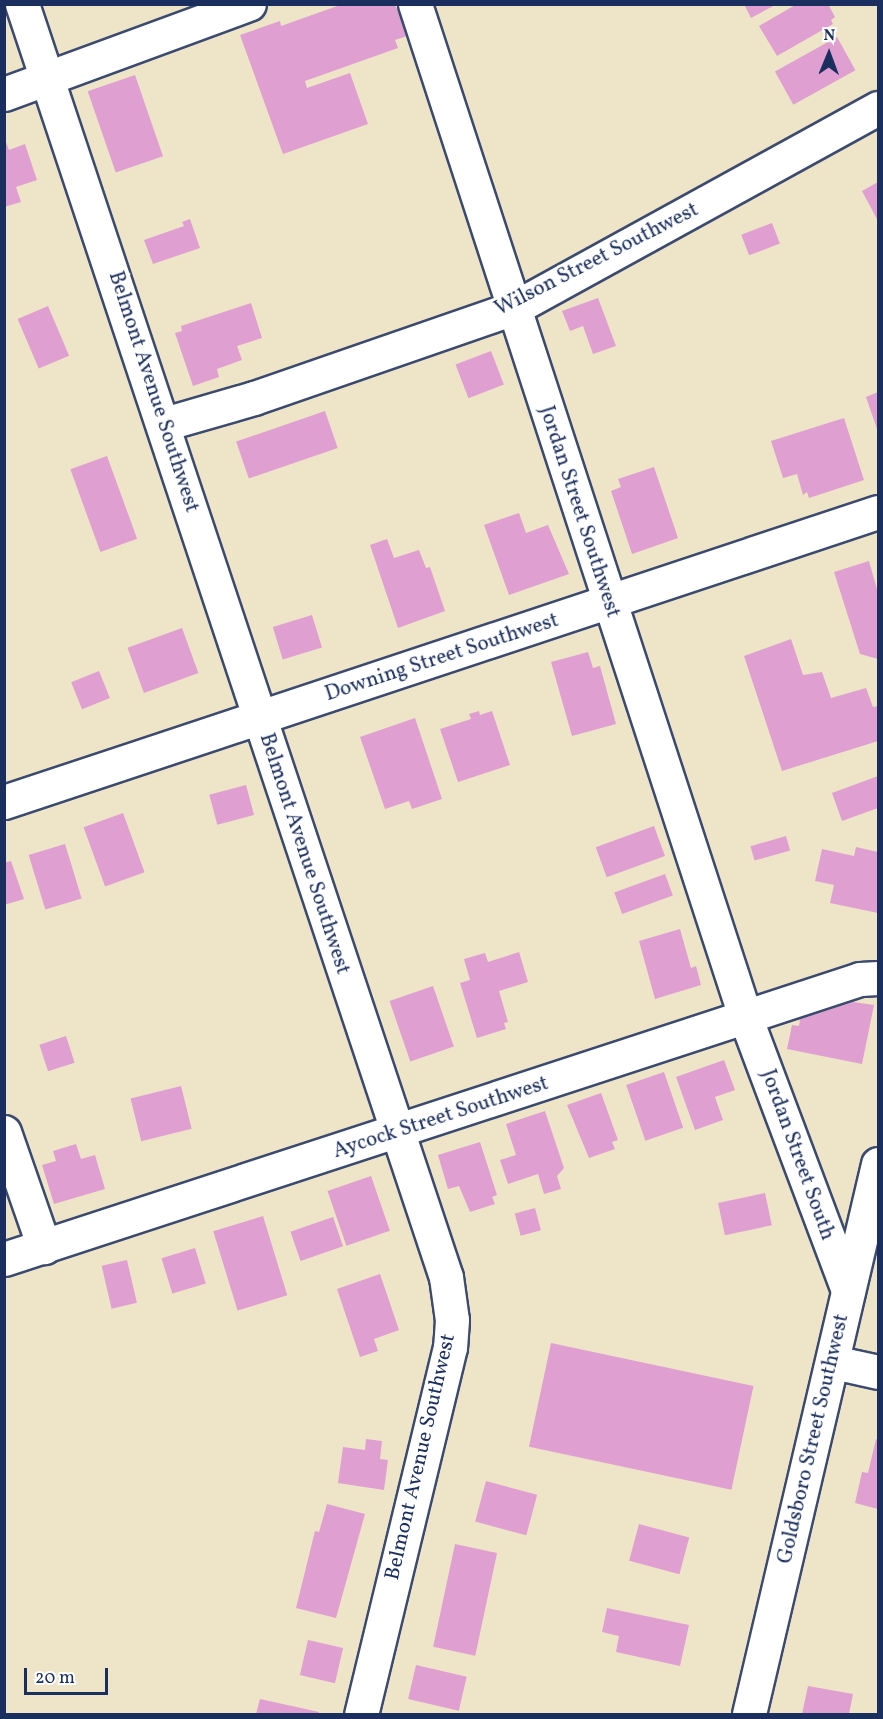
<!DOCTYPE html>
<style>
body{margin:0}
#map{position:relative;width:883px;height:1719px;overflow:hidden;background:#eee5c8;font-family:Vollkorn,serif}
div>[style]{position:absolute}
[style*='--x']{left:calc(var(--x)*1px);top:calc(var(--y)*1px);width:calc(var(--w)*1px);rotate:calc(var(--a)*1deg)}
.building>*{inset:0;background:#df9fd1;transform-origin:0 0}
.roads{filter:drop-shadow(2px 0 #3b4a6e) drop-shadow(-2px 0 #3b4a6e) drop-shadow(0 2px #3b4a6e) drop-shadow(0 -2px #3b4a6e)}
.minor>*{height:33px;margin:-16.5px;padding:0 16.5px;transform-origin:16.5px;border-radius:16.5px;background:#fff}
span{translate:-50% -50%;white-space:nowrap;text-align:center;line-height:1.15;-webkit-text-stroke:5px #fff;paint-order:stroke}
.street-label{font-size:21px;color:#1b2f5e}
.frame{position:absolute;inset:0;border:6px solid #1b2f5e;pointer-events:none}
.north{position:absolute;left:799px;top:24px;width:60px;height:60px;-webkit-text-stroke:4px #fff;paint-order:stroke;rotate:1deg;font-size:16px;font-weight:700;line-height:24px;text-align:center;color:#1b2f5e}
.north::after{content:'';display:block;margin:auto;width:21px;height:27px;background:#1b2f5e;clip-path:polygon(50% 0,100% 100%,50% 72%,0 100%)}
.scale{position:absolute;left:24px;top:1668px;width:84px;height:27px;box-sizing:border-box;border:3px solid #1b2f5e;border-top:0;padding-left:8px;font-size:18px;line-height:21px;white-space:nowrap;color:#1b2f5e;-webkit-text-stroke:4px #fff;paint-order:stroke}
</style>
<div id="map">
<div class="building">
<i style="clip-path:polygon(343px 4px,395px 4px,407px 36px,395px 40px,398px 48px,305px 81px,307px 88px,350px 73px,368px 124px,283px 154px,240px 35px,280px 21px,281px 26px)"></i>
<i style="clip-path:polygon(744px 4px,777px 4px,751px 18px)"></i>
<i style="clip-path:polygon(797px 4px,828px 4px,835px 17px,831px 20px,833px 24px,777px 56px,759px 26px)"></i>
<i style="left:837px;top:37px;width:38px;height:71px;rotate:61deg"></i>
<i style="left:135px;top:75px;width:86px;height:50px;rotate:71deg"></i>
<i style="clip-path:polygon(4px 137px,9px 150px,25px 144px,37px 180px,16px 187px,21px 202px,4px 207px)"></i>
<i style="clip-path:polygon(878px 182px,878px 221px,862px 191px)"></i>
<i style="clip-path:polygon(190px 219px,200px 248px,153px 264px,144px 240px,184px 226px,182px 222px)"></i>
<i style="left:772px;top:223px;width:22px;height:33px;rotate:69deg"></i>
<i style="clip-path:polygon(598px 298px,616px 346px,593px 354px,583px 326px,570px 331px,562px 311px)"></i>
<i style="clip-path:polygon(251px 303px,262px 338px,237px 346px,242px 360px,217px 369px,219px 377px,193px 386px,175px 333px,182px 331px,181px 326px)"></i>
<i style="left:48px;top:306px;width:54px;height:33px;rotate:67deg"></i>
<i style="left:491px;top:351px;width:36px;height:38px;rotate:69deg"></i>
<i style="clip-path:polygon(878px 392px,878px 432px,866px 397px)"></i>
<i style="left:325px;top:411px;width:39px;height:94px;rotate:71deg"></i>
<i style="clip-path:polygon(844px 418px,864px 480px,809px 498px,807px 492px,803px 495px,797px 474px,783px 478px,771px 441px)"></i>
<i style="left:107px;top:456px;width:88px;height:39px;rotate:70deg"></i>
<i style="clip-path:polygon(654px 467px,678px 538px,632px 554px,611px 491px,621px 487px,618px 479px)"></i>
<i style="clip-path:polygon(519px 513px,526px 533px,548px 525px,569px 574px,509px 595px,484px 525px)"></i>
<i style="clip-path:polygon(387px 539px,394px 558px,419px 550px,426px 568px,430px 567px,445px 611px,398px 628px,370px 545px)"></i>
<i style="clip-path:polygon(869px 561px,878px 593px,878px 659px,860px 654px,834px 572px)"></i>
<i style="left:312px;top:615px;width:34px;height:41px;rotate:73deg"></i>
<i style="left:182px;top:628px;width:48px;height:58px;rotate:70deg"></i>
<i style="clip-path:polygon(791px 639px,803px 675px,822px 672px,831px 698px,866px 688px,873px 707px,878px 706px,878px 741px,782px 771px,744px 656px)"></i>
<i style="clip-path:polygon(588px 652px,593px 668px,600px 666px,616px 724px,572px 736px,551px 662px)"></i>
<i style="left:99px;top:671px;width:29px;height:30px;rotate:68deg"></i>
<i style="clip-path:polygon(479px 711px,480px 715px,492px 711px,510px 765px,458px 782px,440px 729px,471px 719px,469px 714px)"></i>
<i style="clip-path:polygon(415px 718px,442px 799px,412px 809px,409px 801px,385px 809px,360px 737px)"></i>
<i style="clip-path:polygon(878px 776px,878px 808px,842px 821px,832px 793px)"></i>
<i style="left:246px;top:785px;width:31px;height:38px;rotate:75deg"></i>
<i style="left:123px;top:813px;width:63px;height:42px;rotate:70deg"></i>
<i style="left:654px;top:826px;width:32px;height:62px;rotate:70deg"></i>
<i style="left:786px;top:836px;width:15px;height:37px;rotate:74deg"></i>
<i style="left:65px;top:844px;width:57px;height:38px;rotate:73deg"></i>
<i style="clip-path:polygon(856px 847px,878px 852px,878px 913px,830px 903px,834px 885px,815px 881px,822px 849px,854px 856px)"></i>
<i style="clip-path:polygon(11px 861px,24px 899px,4px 905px,4px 863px)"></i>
<i style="left:665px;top:874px;width:23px;height:54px;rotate:70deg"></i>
<i style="clip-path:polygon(680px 929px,691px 968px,696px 966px,701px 985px,655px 999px,639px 941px)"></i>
<i style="clip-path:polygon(519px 952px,528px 982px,499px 991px,508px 1022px,504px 1023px,506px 1029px,477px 1038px,460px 983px,470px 980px,464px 959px,485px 953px,488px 962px)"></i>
<i style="left:433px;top:986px;width:64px;height:46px;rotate:71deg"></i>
<i style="clip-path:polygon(853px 1002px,874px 1005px,862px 1064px,787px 1049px,792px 1025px,799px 1026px,800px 1019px)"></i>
<i style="left:66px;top:1036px;width:28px;height:28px;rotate:72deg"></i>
<i style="clip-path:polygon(724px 1060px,735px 1090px,715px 1097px,723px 1120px,695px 1130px,676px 1077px)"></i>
<i style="left:664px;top:1072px;width:59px;height:40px;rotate:71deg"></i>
<i style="left:181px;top:1086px;width:44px;height:52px;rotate:76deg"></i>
<i style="clip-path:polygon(601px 1093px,618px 1140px,612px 1142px,615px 1149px,589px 1158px,567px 1105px)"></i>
<i style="clip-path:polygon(545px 1111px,564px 1168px,557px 1176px,561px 1189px,544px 1194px,538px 1174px,508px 1184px,500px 1160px,516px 1155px,506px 1124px)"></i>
<i style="clip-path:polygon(480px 1142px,497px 1195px,492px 1197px,495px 1204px,470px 1212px,459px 1186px,448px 1189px,438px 1155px)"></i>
<i style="clip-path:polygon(76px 1144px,81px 1159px,95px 1155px,105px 1189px,54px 1204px,42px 1165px,56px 1161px,53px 1151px)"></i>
<i style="left:371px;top:1176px;width:58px;height:46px;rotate:71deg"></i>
<i style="left:765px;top:1193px;width:33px;height:48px;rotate:78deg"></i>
<i style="left:535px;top:1208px;width:23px;height:21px;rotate:75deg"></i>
<i style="left:263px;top:1216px;width:83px;height:52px;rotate:73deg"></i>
<i style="left:333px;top:1217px;width:31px;height:45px;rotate:71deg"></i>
<i style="left:195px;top:1248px;width:37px;height:35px;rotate:73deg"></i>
<i style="left:127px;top:1260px;width:44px;height:26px;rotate:77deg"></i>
<i style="clip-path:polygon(380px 1274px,399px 1330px,374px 1339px,378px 1351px,360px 1357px,337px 1289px)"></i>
<i style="left:551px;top:1343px;width:207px;height:106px;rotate:12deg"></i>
<i style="clip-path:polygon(366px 1439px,382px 1441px,380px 1459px,388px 1460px,384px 1490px,338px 1483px,343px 1447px,365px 1450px)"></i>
<i style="clip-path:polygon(876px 1439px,878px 1440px,878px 1509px,855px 1503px,862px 1472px,868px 1473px)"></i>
<i style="left:486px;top:1481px;width:53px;height:42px;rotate:15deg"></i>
<i style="clip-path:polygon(327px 1504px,365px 1514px,336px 1618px,296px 1608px,315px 1531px,319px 1532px)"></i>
<i style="left:639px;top:1524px;width:52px;height:38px;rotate:15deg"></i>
<i style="left:455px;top:1544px;width:43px;height:105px;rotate:12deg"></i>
<i style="clip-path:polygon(607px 1608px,689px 1625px,680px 1666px,616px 1652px,619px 1636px,602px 1632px)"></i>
<i style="left:308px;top:1640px;width:36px;height:36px;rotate:13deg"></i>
<i style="left:416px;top:1665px;width:52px;height:35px;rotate:13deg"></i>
<i style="clip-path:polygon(808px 1686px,853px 1694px,849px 1714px,802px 1714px)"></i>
<i style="clip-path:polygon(260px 1699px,319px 1712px,318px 1714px,256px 1714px)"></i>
</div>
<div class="roads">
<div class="minor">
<i style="--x:22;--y:4;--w:1342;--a:71.58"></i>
<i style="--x:446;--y:1277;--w:43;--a:82.1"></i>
<i style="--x:452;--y:1320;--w:27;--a:94"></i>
<i style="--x:450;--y:1347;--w:378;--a:103.6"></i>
<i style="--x:415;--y:4;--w:1068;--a:71.94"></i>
<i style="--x:746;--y:1019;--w:290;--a:69.4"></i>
<i style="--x:4;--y:94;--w:261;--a:-20.2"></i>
<i style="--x:164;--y:424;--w:94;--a:-16.1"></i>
<i style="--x:254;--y:398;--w:275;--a:-19.1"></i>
<i style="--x:514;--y:308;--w:415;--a:-28.8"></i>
<i style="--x:4;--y:802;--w:921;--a:-18.36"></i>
<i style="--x:4;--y:1132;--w:122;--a:70.8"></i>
<i style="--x:4;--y:1259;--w:901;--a:-18.11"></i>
<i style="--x:860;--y:979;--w:18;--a:-3"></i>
<i style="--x:833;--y:1362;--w:46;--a:12.5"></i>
<i style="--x:749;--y:1714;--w:565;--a:-76.8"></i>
</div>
</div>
<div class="street-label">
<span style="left:597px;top:260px;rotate:-27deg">Wilson Street Southwest</span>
<span style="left:153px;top:392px;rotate:72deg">Belmont Avenue Southwest</span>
<span style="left:579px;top:512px;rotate:72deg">Jordan Street Southwest</span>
<span style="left:442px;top:658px;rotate:-18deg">Downing Street Southwest</span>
<span style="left:304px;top:854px;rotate:72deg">Belmont Avenue Southwest</span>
<span style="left:441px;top:1118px;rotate:-18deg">Aycock Street Southwest</span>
<span style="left:797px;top:1155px;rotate:70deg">Jordan Street South</span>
<span style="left:814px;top:1439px;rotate:-77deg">Goldsboro Street Southwest</span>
<span style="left:421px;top:1457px;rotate:-77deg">Belmont Avenue Southwest</span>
</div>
<div class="frame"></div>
<div class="north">N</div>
<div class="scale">20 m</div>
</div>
